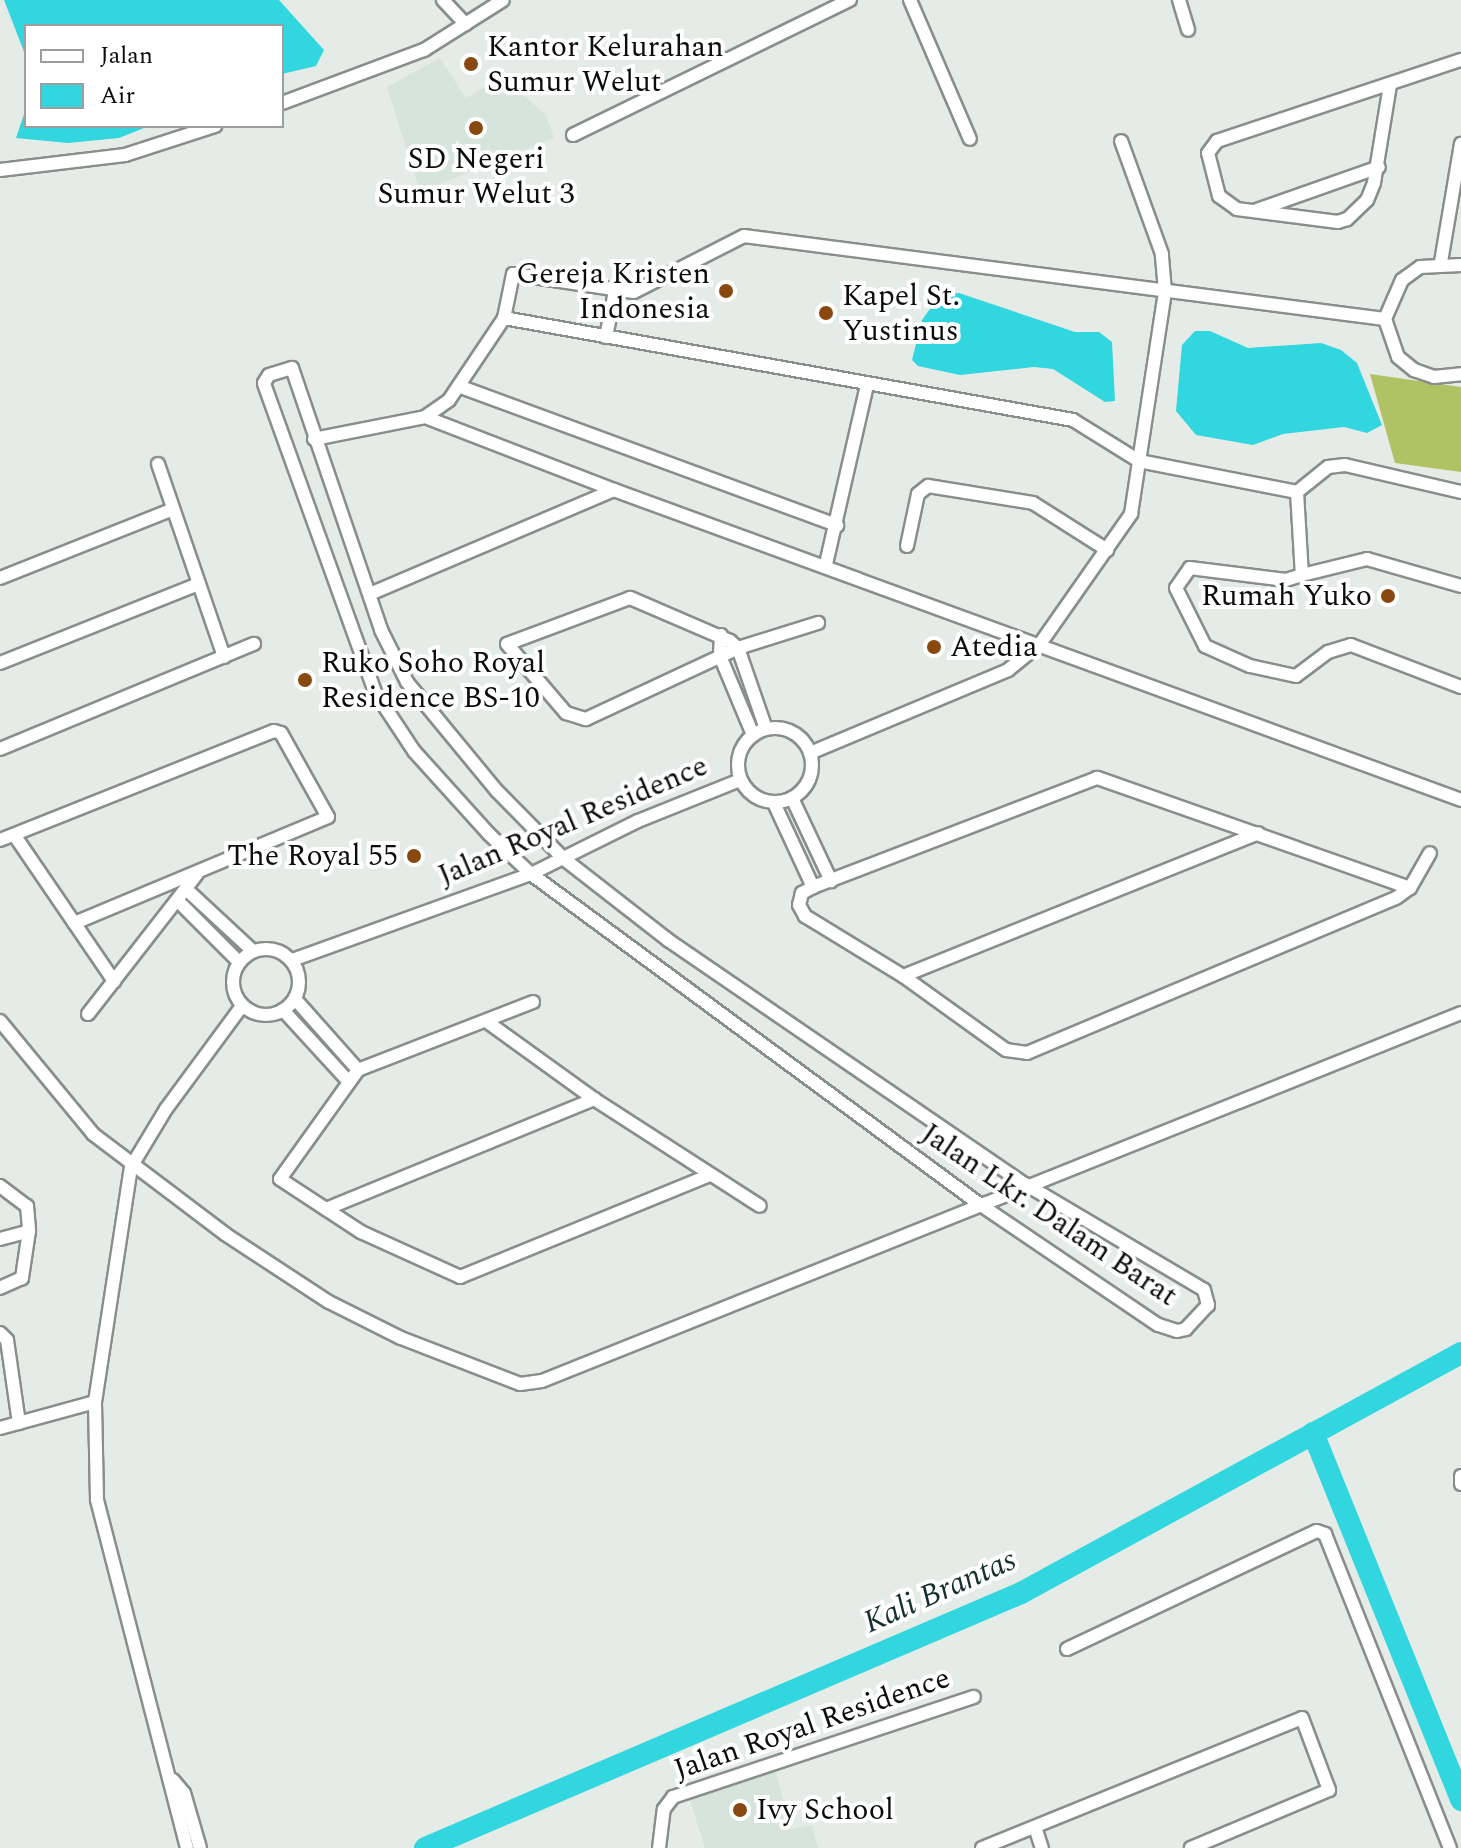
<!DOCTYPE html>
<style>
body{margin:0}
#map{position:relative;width:1461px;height:1848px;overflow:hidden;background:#e5ece8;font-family:Spectral,serif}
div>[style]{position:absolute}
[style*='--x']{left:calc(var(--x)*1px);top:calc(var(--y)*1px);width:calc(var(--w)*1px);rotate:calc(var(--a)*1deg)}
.built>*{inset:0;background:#d6e4db}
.green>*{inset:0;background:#b1c265}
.water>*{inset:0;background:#32d6de}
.river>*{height:22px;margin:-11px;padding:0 11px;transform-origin:11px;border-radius:11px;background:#32d6de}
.roads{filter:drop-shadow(2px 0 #888f8b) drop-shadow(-2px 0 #888f8b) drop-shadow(0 2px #888f8b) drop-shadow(0 -2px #888f8b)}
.minor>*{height:12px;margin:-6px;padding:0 6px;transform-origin:6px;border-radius:6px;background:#fff}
.minor>.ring{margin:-6px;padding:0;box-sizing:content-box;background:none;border:12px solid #fff;border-radius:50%}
.dots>*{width:22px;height:22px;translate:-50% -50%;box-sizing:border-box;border:4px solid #fff;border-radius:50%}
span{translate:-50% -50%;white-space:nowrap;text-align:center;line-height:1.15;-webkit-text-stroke:8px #fff;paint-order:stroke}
.poi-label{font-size:30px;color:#0b0d0c}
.left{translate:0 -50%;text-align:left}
.right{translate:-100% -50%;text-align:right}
.street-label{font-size:30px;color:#0b0d0c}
.water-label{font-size:32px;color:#152f30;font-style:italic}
.legend{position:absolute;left:24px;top:24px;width:260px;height:104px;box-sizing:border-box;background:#fff;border:2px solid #9d9e9e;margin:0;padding:10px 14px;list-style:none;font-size:24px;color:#0b0d0c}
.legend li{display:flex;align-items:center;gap:16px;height:40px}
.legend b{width:40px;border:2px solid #9d9e9e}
</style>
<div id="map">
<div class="built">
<i style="clip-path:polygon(440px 58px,466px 98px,502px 77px,546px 115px,554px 138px,420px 192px,387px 87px)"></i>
<i style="clip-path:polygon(775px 1768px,791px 1829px,812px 1825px,818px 1848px,705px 1848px,688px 1794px)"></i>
</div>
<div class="green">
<i style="clip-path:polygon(1370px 374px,1461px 387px,1461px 472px,1395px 463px)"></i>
</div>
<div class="water">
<i style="clip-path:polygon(4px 0,279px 0,324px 50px,316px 66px,282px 74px,282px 26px,26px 26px,26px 57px)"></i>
<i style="clip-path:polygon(26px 108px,26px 126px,149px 126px,119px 138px,68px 143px,16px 138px)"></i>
<i style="clip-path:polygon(959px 293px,1075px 332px,1099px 332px,1112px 342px,1115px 401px,1105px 402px,1053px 369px,1034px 367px,960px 375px,918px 366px,912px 360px,922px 320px,940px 295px)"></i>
<i style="clip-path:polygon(1195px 331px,1210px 331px,1248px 348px,1321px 343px,1341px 350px,1357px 363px,1382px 425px,1367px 433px,1344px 427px,1283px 434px,1253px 445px,1196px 435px,1176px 411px,1182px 345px)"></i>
</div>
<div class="river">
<i style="--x:1313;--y:1433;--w:396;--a:68"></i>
<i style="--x:425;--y:1848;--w:648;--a:-23.16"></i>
<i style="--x:1021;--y:1593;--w:501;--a:-28.61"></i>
</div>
<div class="roads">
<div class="minor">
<i style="--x:443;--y:0;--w:33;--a:47"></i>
<i style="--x:910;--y:0;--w:151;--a:66.7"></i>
<i style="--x:1179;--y:0;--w:31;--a:73"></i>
<i style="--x:1390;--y:85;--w:99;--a:99.3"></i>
<i style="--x:1374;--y:183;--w:18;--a:112"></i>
<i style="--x:1367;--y:200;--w:28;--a:136"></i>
<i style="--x:1347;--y:219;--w:9;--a:162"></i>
<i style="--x:1338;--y:222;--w:102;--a:-172.7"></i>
<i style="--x:1237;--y:209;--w:22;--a:-144"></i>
<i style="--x:1219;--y:196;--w:44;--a:-104.3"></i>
<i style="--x:1208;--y:153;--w:15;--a:-53"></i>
<i style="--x:1217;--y:141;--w:257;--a:-18.4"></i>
<i style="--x:282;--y:103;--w:152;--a:-20.5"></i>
<i style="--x:424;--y:50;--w:93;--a:-32.3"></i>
<i style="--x:573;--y:135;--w:308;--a:-26"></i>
<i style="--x:0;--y:170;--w:126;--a:-6.8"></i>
<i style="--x:125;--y:155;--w:95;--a:-17.9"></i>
<i style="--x:1257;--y:210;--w:129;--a:-19.4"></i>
<i style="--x:1441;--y:262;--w:120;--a:-80.4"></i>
<i style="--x:1461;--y:265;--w:41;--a:177.2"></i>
<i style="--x:1420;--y:267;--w:22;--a:144"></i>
<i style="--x:1402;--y:280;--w:43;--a:113.6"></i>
<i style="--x:1385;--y:319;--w:40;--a:71.1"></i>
<i style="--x:1398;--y:357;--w:21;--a:39"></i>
<i style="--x:1414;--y:370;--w:21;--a:19"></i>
<i style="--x:1434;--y:377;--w:27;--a:-6"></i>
<i style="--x:504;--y:318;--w:578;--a:10.16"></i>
<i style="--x:1073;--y:420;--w:78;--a:31.8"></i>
<i style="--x:1139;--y:461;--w:161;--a:11.1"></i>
<i style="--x:606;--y:337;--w:47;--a:-78.9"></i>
<i style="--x:292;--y:368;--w:277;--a:71.2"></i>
<i style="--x:381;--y:630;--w:58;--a:63.4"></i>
<i style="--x:407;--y:682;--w:141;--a:50.5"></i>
<i style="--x:497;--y:791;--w:95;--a:45.4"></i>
<i style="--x:564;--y:859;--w:132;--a:37.9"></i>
<i style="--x:668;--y:940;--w:432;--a:34.4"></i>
<i style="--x:1025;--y:1184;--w:208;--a:30.6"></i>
<i style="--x:1204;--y:1290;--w:16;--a:75"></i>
<i style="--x:1208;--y:1305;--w:33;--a:133"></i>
<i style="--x:1186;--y:1329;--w:9;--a:167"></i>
<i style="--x:1177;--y:1331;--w:20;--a:-162"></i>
<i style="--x:1158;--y:1325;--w:212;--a:-145.9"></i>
<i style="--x:982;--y:1206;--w:560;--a:-143.64"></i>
<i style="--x:531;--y:874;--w:59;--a:-136.4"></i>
<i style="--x:488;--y:833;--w:110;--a:-132.1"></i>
<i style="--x:414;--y:751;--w:71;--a:-123.5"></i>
<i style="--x:375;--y:692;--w:328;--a:-109.8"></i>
<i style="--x:264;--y:383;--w:9;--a:-58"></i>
<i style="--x:269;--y:375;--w:24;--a:-17"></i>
<i style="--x:461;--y:387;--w:401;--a:20.2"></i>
<i style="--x:425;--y:417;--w:203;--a:21.1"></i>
<i style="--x:314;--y:439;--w:113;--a:-11.2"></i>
<i style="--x:425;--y:417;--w:29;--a:-35"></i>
<i style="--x:449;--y:400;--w:99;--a:-56.1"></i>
<i style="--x:504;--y:318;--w:45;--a:-78.4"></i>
<i style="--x:513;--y:274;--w:122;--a:8.5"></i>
<i style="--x:634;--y:292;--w:123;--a:-27"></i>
<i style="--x:744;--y:236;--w:646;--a:7.38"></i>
<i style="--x:158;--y:464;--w:204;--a:71.1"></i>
<i style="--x:1461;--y:492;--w:119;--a:-166.9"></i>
<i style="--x:1345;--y:465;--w:17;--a:173"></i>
<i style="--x:1328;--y:467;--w:40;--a:141"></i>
<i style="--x:1297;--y:492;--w:83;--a:86.6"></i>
<i style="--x:1302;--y:575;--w:17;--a:163"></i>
<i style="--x:1286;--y:580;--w:97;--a:-172.9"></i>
<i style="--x:1190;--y:568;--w:24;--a:125"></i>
<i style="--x:1176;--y:588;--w:65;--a:63.4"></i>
<i style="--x:1205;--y:646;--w:49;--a:24"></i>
<i style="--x:1250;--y:666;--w:47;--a:12.3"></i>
<i style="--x:1296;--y:676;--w:40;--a:-37"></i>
<i style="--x:1328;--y:652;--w:24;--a:-17"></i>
<i style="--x:1351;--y:645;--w:118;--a:20.9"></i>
<i style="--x:907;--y:546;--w:53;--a:-78.1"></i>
<i style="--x:918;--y:494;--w:13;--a:-39"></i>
<i style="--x:928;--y:486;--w:106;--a:9.2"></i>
<i style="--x:1033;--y:503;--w:88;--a:32.4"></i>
<i style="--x:826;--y:564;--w:184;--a:-77.1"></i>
<i style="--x:1302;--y:575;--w:67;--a:-13.8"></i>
<i style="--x:1367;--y:559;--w:98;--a:16"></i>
<i style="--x:0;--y:578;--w:186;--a:-21.7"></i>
<i style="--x:370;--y:594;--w:265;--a:-23.1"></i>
<i style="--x:614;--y:490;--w:902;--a:20.1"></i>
<i style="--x:721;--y:635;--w:21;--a:93"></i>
<i style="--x:720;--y:656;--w:86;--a:67.3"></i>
<i style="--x:0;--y:663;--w:214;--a:-21.7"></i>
<i class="ring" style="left:738px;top:728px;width:62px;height:62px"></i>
<i style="--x:766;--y:729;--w:86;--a:-109.1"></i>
<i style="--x:738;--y:648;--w:11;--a:-139"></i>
<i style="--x:730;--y:641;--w:109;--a:-156.7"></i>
<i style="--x:630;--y:598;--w:131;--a:159.5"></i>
<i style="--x:507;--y:644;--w:91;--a:49.5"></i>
<i style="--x:566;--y:713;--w:21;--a:17"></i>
<i style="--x:586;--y:719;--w:168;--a:-25"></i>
<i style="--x:738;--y:648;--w:84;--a:-17.4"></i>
<i style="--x:0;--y:749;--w:275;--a:-22.5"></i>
<i style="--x:810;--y:753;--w:215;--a:-22.7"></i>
<i style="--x:1008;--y:670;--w:41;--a:-39.1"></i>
<i style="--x:1040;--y:644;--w:159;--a:-55"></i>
<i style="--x:1131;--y:514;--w:226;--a:-81.3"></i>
<i style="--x:1165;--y:291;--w:37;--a:-95"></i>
<i style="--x:1162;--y:254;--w:120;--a:-109.9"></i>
<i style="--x:792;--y:798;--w:92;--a:64.8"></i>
<i style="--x:774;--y:803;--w:93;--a:65.1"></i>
<i style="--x:15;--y:836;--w:176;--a:55.7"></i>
<i style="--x:0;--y:840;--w:295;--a:-21.7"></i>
<i style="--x:274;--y:731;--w:7;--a:16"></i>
<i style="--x:281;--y:733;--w:96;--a:60.8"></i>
<i style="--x:328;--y:817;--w:275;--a:157.3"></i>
<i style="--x:1410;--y:888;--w:332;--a:-160.6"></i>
<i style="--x:1097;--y:778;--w:304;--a:159"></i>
<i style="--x:813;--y:887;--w:13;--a:151"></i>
<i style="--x:802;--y:893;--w:12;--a:104"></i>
<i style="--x:799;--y:905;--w:13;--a:61"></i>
<i style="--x:805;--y:916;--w:115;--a:31.5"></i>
<i style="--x:903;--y:976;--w:127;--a:35.7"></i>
<i style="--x:1006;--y:1050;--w:21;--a:8"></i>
<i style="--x:1027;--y:1053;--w:400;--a:-22.8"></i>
<i style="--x:1396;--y:898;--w:17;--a:-36"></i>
<i style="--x:1410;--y:888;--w:40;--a:-60.3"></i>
<i style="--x:186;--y:889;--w:91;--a:42.8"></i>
<i style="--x:177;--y:900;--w:88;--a:45"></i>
<i class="ring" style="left:233px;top:949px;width:54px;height:54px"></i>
<i style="--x:292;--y:960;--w:254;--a:-19.8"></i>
<i style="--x:531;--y:874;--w:119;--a:-26.4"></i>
<i style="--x:638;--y:821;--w:110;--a:-21.9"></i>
<i style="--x:903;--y:976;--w:383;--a:-21.9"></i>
<i style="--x:295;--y:999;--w:95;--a:48.4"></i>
<i style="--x:533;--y:1002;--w:188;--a:158.8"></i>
<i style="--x:358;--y:1070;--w:134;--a:125.6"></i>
<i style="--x:280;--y:1179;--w:97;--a:33.2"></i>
<i style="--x:361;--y:1232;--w:109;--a:24.4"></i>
<i style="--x:460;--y:1277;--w:268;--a:-22.2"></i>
<i style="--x:283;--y:1010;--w:96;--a:47.5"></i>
<i style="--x:88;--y:1014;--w:177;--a:-52.1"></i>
<i style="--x:0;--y:1021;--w:146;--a:50.5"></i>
<i style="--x:93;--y:1134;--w:166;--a:37.1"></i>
<i style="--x:225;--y:1234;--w:124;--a:33.2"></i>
<i style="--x:329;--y:1302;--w:80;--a:26.6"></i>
<i style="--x:401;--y:1338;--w:128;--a:21.1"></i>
<i style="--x:520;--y:1384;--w:22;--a:-8"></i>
<i style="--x:542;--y:1381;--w:990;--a:-21.82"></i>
<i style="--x:486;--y:1021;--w:133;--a:35.8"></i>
<i style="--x:594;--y:1099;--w:197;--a:32.8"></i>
<i style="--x:0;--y:1186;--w:34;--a:37"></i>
<i style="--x:27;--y:1206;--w:25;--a:85"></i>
<i style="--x:29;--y:1231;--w:48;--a:98.5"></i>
<i style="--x:22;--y:1278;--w:24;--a:156"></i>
<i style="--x:326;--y:1209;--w:290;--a:-22.3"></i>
<i style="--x:0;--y:1239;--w:30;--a:-15"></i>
<i style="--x:0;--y:1333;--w:10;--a:45"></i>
<i style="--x:7;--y:1340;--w:84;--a:81.8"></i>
<i style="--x:0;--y:1428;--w:98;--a:-15.3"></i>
<i style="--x:1461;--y:1476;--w:8;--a:90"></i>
<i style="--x:1067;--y:1649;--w:276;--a:-25.3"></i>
<i style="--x:1317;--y:1531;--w:9;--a:21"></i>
<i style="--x:1325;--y:1534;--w:338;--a:68.3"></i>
<i style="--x:173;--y:1780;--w:17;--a:50"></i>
<i style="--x:184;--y:1793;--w:57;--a:73.8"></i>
<i style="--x:1035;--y:1827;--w:22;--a:72"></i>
<i style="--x:187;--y:1848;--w:360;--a:-104.5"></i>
<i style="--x:97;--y:1499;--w:97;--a:-91.2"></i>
<i style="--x:95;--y:1402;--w:238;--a:-81.3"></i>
<i style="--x:131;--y:1167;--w:68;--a:-58.9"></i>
<i style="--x:166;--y:1109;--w:128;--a:-53.6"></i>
<i style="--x:659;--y:1848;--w:39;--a:-83"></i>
<i style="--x:664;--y:1809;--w:15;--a:-53"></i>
<i style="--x:673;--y:1797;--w:317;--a:-18.4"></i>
<i style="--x:982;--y:1848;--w:345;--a:-22.1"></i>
<i style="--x:1302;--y:1718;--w:77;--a:69.4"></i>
<i style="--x:1329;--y:1790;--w:150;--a:157.2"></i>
</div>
</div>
<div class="dots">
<i style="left:471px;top:64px;background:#88480f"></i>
<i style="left:476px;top:128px;background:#88480f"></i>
<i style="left:726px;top:291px;background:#88480f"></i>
<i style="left:826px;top:313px;background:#88480f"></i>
<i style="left:1388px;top:596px;background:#88480f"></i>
<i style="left:934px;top:647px;background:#88480f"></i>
<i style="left:305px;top:680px;background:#88480f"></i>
<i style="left:414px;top:856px;background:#88480f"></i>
<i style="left:740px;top:1810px;background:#88480f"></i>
</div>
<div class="poi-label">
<span class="left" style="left:487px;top:64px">Kantor Kelurahan<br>Sumur Welut</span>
<span style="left:476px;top:176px">SD Negeri<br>Sumur Welut 3</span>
<span class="right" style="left:710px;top:291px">Gereja Kristen<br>Indonesia</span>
<span class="left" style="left:842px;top:313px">Kapel St.<br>Yustinus</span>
<span class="right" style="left:1372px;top:596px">Rumah Yuko</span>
<span class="left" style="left:950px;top:647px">Atedia</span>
<span class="left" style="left:321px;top:680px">Ruko Soho Royal<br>Residence BS-10</span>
<span class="right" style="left:398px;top:856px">The Royal 55</span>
<span class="left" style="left:756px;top:1810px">Ivy School</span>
</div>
<div class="street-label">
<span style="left:573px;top:821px;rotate:-23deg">Jalan Royal Residence</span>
<span style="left:1049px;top:1215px;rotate:34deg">Jalan Lkr. Dalam Barat</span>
<span style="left:812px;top:1724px;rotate:-19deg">Jalan Royal Residence</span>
</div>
<div class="water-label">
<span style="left:940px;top:1592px;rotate:-24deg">Kali Brantas</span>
</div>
<ul class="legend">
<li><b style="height:10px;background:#fff"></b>Jalan</li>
<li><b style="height:22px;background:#32d6de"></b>Air</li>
</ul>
</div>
